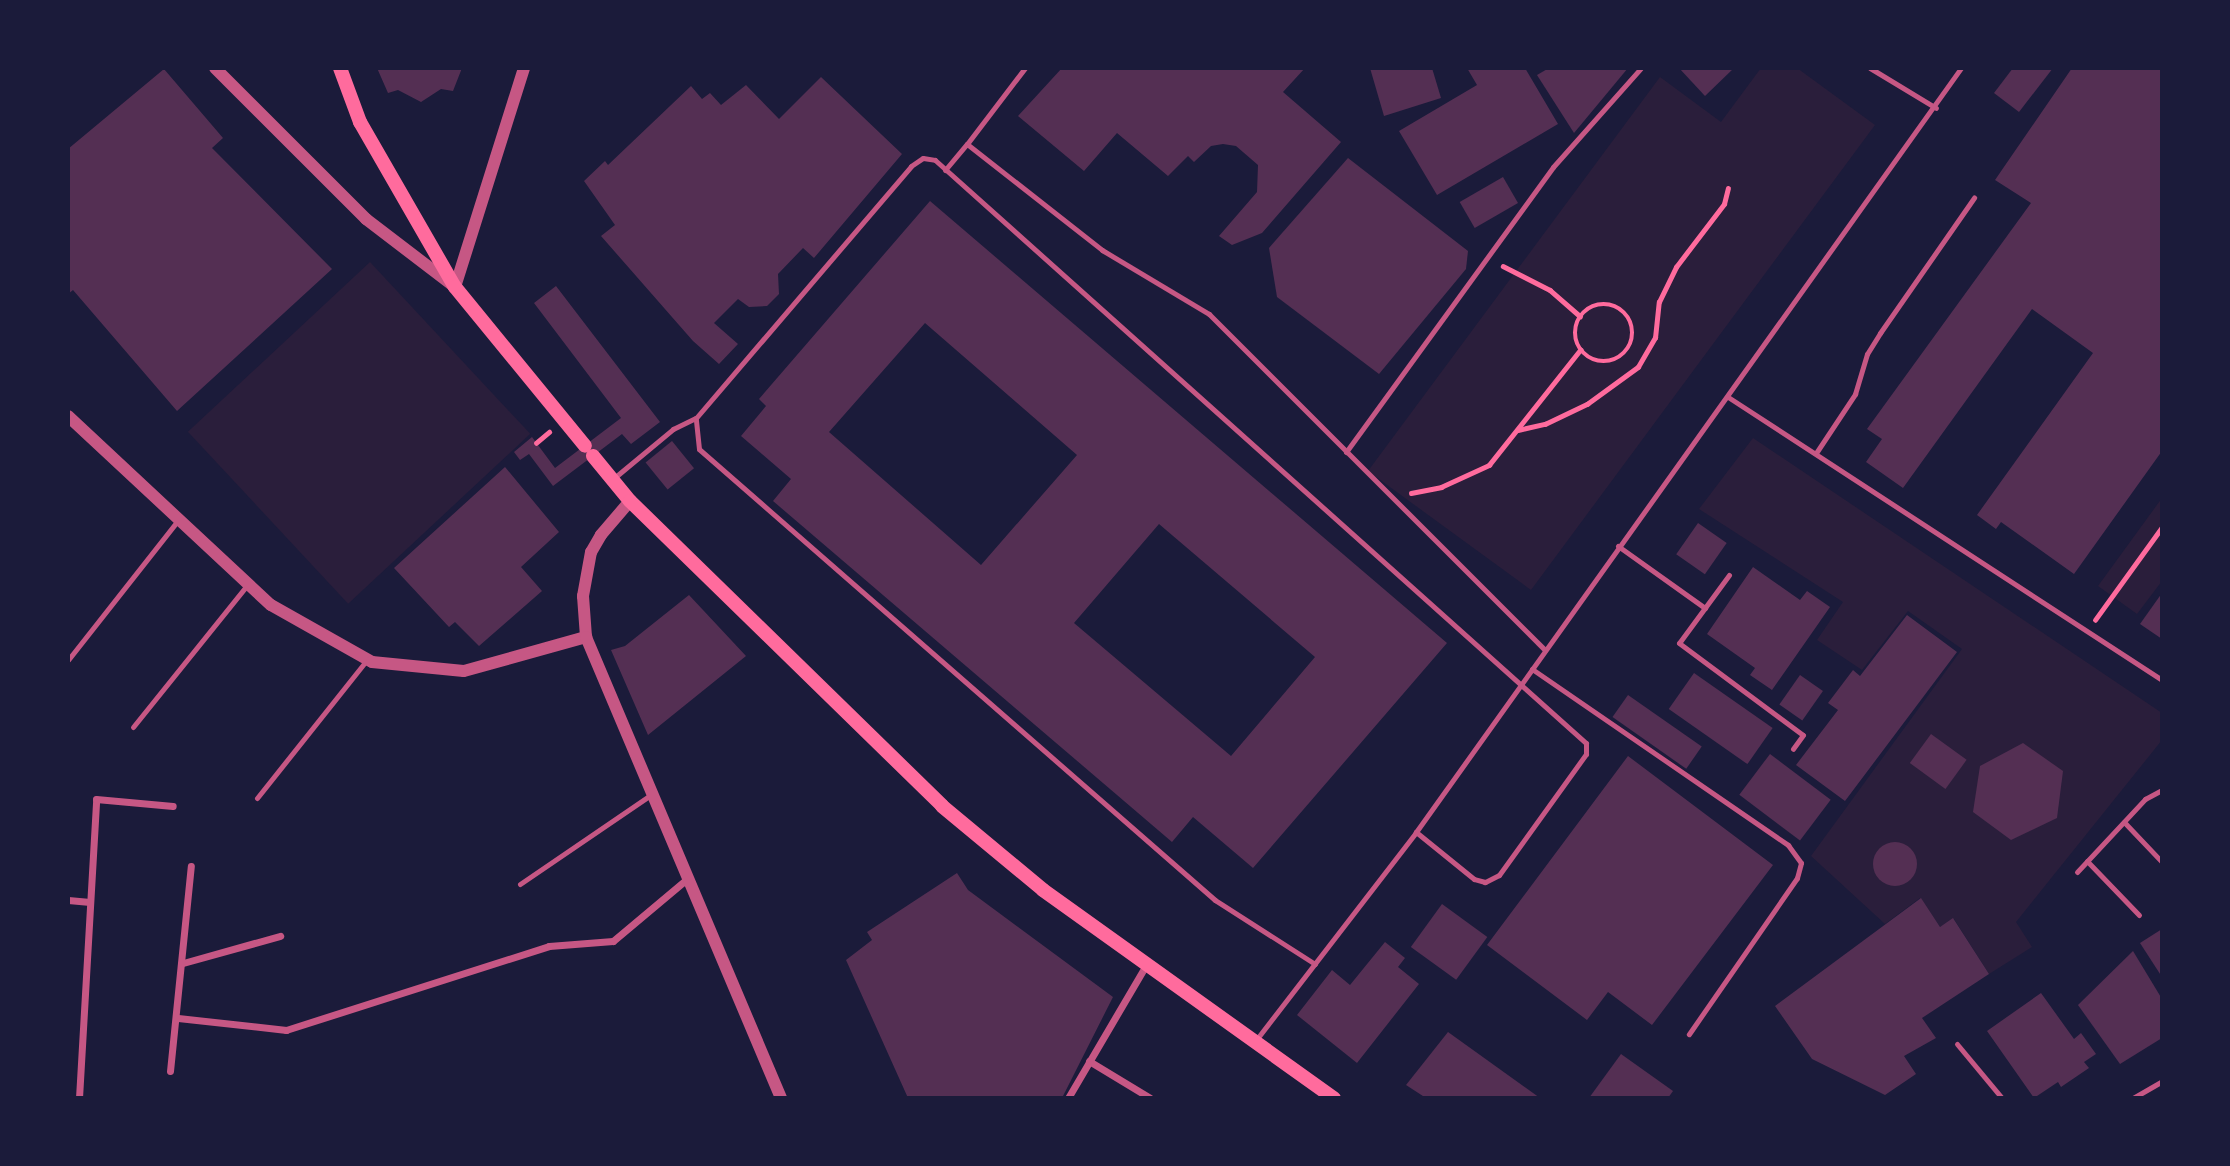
<!DOCTYPE html>
<style>
body{margin:0}
#map{position:relative;width:2230px;height:1166px;overflow:hidden;background:#1b1b3a;font-family:Signika,sans-serif}
div>[style]{position:absolute}
[style*='--x']{left:calc(var(--x)*1px);top:calc(var(--y)*1px);width:calc(var(--w)*1px);rotate:calc(var(--a)*1deg)}
.green>*{inset:0;background:#2a1e3b;transform-origin:0 0}
.building>*{inset:0;background:#542f53;transform-origin:0 0}
.round{border-radius:50%}
.path>*{height:4.5px;margin:-2.25px;padding:0 2.25px;transform-origin:2.25px;border-radius:2.25px;background:#ff6b9d}
.path>.ring{margin:-2.25px;padding:0;box-sizing:content-box;background:none;border:4.5px solid #ff6b9d;border-radius:50%}
.service>*{height:5px;margin:-2.5px;padding:0 2.5px;transform-origin:2.5px;border-radius:2.5px;background:#c65784}
.minor>*{height:7px;margin:-3.5px;padding:0 3.5px;transform-origin:3.5px;border-radius:3.5px;background:#c65784}
.tertiary>*{height:12px;margin:-6px;padding:0 6px;transform-origin:6px;border-radius:6px;background:#c65784}
.secondary>*{height:14px;margin:-7px;padding:0 7px;transform-origin:7px;border-radius:7px;background:#ff6b9d}
span{translate:-50% -50%;white-space:nowrap;text-align:center;line-height:1.15;-webkit-text-stroke:7px #1b1b3a;paint-order:stroke}
.frame{position:absolute;inset:0;border:70px solid #1b1b3a;pointer-events:none}
</style>
<div id="map">
<div class="green">
<i style="clip-path:polygon(1761px 68px,1797px 68px,1875px 125px,1531px 590px,1368px 471px,1660px 77px,1721px 122px)"></i>
<i style="left:370px;top:262px;width:235px;height:249px;rotate:47deg"></i>
<i style="clip-path:polygon(1753px 438px,2162px 713px,2162px 740px,2016px 922px,2032px 947px,1989px 974px,1954px 919px,1940px 927px,1920px 898px,1885px 924px,1811px 856px,1962px 649px,1908px 611px,1862px 670px,1817px 640px,1843px 602px,1699px 509px)"></i>
<i style="clip-path:polygon(2162px 498px,2162px 581px,2137px 614px,2098px 586px)"></i>
</div>
<div class="building">
<i style="clip-path:polygon(377px 68px,462px 68px,453px 91px,441px 89px,421px 102px,398px 90px,388px 93px)"></i>
<i style="clip-path:polygon(1062px 68px,1305px 68px,1283px 92px,1341px 142px,1262px 233px,1232px 245px,1219px 236px,1257px 192px,1258px 165px,1236px 146px,1223px 144px,1211px 146px,1194px 162px,1188px 156px,1168px 176px,1117px 133px,1084px 171px,1018px 116px)"></i>
<i style="clip-path:polygon(1370px 68px,1432px 68px,1441px 98px,1384px 116px)"></i>
<i style="clip-path:polygon(1467px 68px,1525px 68px,1558px 124px,1437px 195px,1399px 131px,1477px 85px)"></i>
<i style="clip-path:polygon(1549px 68px,1628px 68px,1574px 133px,1537px 75px)"></i>
<i style="clip-path:polygon(1679px 68px,1734px 68px,1705px 96px)"></i>
<i style="clip-path:polygon(2013px 68px,2053px 68px,2019px 112px,1994px 93px)"></i>
<i style="clip-path:polygon(2072px 68px,2162px 68px,2162px 451px,2074px 574px,2001px 522px,1996px 529px,1977px 515px,2093px 353px,2032px 309px,1903px 488px,1866px 462px,1882px 439px,1867px 429px,2031px 203px,1995px 180px)"></i>
<i style="clip-path:polygon(164px 69px,223px 138px,212px 148px,332px 269px,177px 411px,73px 290px,68px 294px,68px 149px)"></i>
<i style="clip-path:polygon(821px 77px,902px 154px,814px 258px,803px 248px,778px 274px,779px 294px,767px 306px,749px 307px,738px 299px,714px 323px,738px 344px,719px 364px,693px 341px,601px 236px,615px 225px,584px 181px,605px 161px,608px 165px,691px 86px,702px 99px,710px 93px,721px 105px,746px 85px,779px 119px)"></i>
<i style="clip-path:polygon(1348px 158px,1468px 251px,1466px 269px,1379px 374px,1277px 297px,1269px 248px)"></i>
<i style="left:1503px;top:177px;width:30px;height:50px;rotate:60deg"></i>
<i style="clip-path:polygon(evenodd,930px 201px,1447px 643px,1253px 868px,1193px 817px,1172px 842px,773px 501px,791px 479px,741px 436px,766px 406px,759px 399px,930px 201px,925px 323px,1077px 455px,981px 565px,829px 432px,925px 323px,930px 201px,1159px 524px,1315px 657px,1231px 756px,1074px 623px,1159px 524px)"></i>
<i style="clip-path:polygon(556px 286px,660px 422px,631px 444px,622px 434px,553px 486px,529px 454px,520px 460px,514px 452px,532px 437px,555px 468px,621px 418px,534px 303px)"></i>
<i style="left:672px;top:441px;width:35px;height:34px;rotate:51deg"></i>
<i style="clip-path:polygon(505px 467px,559px 532px,521px 567px,542px 591px,479px 646px,455px 622px,449px 627px,394px 568px)"></i>
<i style="left:1698px;top:523px;width:35px;height:38px;rotate:35deg"></i>
<i style="clip-path:polygon(1753px 567px,1800px 600px,1807px 591px,1830px 607px,1772px 690px,1750px 675px,1755px 668px,1707px 634px)"></i>
<i style="clip-path:polygon(2162px 593px,2162px 639px,2140px 624px)"></i>
<i style="clip-path:polygon(689px 595px,746px 656px,648px 735px,611px 650px,625px 646px)"></i>
<i style="clip-path:polygon(1907px 615px,1957px 652px,1845px 801px,1796px 765px,1838px 710px,1828px 703px,1853px 670px,1860px 676px)"></i>
<i style="left:1694px;top:673px;width:96px;height:44px;rotate:35deg"></i>
<i style="left:1800px;top:675px;width:28px;height:36px;rotate:35deg"></i>
<i style="left:1628px;top:695px;width:90px;height:27px;rotate:35deg"></i>
<i style="left:1931px;top:734px;width:44px;height:36px;rotate:36deg"></i>
<i style="clip-path:polygon(2023px 743px,2063px 771px,2057px 818px,2011px 840px,1973px 812px,1980px 766px)"></i>
<i style="left:1770px;top:754px;width:76px;height:51px;rotate:37deg"></i>
<i style="clip-path:polygon(1628px 756px,1773px 865px,1652px 1025px,1608px 992px,1587px 1020px,1487px 945px)"></i>
<i class="round" style="left:1873px;top:842px;width:44px;height:44px"></i>
<i style="clip-path:polygon(957px 873px,968px 890px,1113px 997px,1062px 1098px,908px 1098px,846px 960px,872px 940px,867px 932px)"></i>
<i style="clip-path:polygon(1921px 898px,1940px 927px,1953px 918px,1989px 974px,1922px 1018px,1936px 1038px,1904px 1056px,1916px 1074px,1885px 1095px,1812px 1059px,1775px 1006px)"></i>
<i style="left:1442px;top:904px;width:56px;height:53px;rotate:36deg"></i>
<i style="clip-path:polygon(2162px 929px,2162px 977px,2140px 943px)"></i>
<i style="clip-path:polygon(1385px 942px,1405px 958px,1398px 967px,1419px 984px,1357px 1063px,1297px 1015px,1332px 970px,1350px 985px)"></i>
<i style="clip-path:polygon(2133px 951px,2162px 999px,2162px 1038px,2120px 1064px,2078px 1005px)"></i>
<i style="clip-path:polygon(2041px 993px,2074px 1039px,2081px 1033px,2096px 1054px,2084px 1062px,2089px 1068px,2061px 1087px,2058px 1082px,2034px 1098px,1987px 1031px)"></i>
<i style="clip-path:polygon(1448px 1032px,1540px 1098px,1426px 1098px,1406px 1085px)"></i>
<i style="clip-path:polygon(1621px 1054px,1673px 1091px,1668px 1098px,1589px 1098px)"></i>
</div>
<div class="path">
<i style="--x:1503;--y:266;--w:53;--a:27.1"></i>
<i style="--x:1550;--y:290;--w:40;--a:41"></i>
<i class="ring" style="left:1575px;top:304px;width:53.5px;height:53.5px"></i>
<i style="--x:1518;--y:430;--w:28;--a:-13"></i>
<i style="--x:1545;--y:424;--w:47;--a:-25.5"></i>
<i style="--x:1587;--y:404;--w:63;--a:-36"></i>
<i style="--x:1638;--y:367;--w:34;--a:-60"></i>
<i style="--x:1655;--y:338;--w:36;--a:-84"></i>
<i style="--x:1659;--y:302;--w:39;--a:-64"></i>
<i style="--x:1676;--y:267;--w:79;--a:-52.7"></i>
<i style="--x:1724;--y:204;--w:16;--a:-76"></i>
<i style="--x:536;--y:443;--w:17;--a:-40"></i>
<i style="--x:1411;--y:493;--w:31;--a:-11"></i>
<i style="--x:1441;--y:487;--w:53;--a:-24.6"></i>
<i style="--x:1489;--y:465;--w:147;--a:-51.6"></i>
<i style="--x:2095;--y:620;--w:115;--a:-54.2"></i>
</div>
<div class="service">
<i style="--x:1870;--y:68;--w:77;--a:31.2"></i>
<i style="--x:967;--y:144;--w:96;--a:-52.7"></i>
<i style="--x:945;--y:170;--w:34;--a:-50"></i>
<i style="--x:967;--y:144;--w:172;--a:38.1"></i>
<i style="--x:1102;--y:250;--w:125;--a:30.9"></i>
<i style="--x:1209;--y:314;--w:475;--a:45"></i>
<i style="--x:1728;--y:397;--w:518;--a:33.11"></i>
<i style="--x:1346;--y:452;--w:352;--a:-54"></i>
<i style="--x:1553;--y:167;--w:132;--a:-48.4"></i>
<i style="--x:1816;--y:453;--w:71;--a:-56.5"></i>
<i style="--x:1855;--y:394;--w:42;--a:-73.3"></i>
<i style="--x:1867;--y:354;--w:25;--a:-58"></i>
<i style="--x:1880;--y:333;--w:165;--a:-55.2"></i>
<i style="--x:614;--y:478;--w:77;--a:-39.7"></i>
<i style="--x:673;--y:429;--w:25;--a:-26"></i>
<i style="--x:1618;--y:546;--w:107;--a:35.5"></i>
<i style="--x:1729;--y:575;--w:84;--a:126.3"></i>
<i style="--x:1679;--y:643;--w:154;--a:36.6"></i>
<i style="--x:1803;--y:735;--w:17;--a:126"></i>
<i style="--x:68;--y:660;--w:179;--a:-51.8"></i>
<i style="--x:1532;--y:669;--w:311;--a:34.5"></i>
<i style="--x:1788;--y:845;--w:22;--a:54"></i>
<i style="--x:1801;--y:863;--w:16;--a:105"></i>
<i style="--x:1797;--y:878;--w:190;--a:124.7"></i>
<i style="--x:133;--y:727;--w:184;--a:-51.2"></i>
<i style="--x:257;--y:798;--w:175;--a:-51.5"></i>
<i style="--x:2124;--y:822;--w:55;--a:46.5"></i>
<i style="--x:2087;--y:861;--w:75;--a:46.1"></i>
<i style="--x:2077;--y:872;--w:100;--a:-47"></i>
<i style="--x:2145;--y:799;--w:19;--a:-28"></i>
<i style="--x:520;--y:884;--w:160;--a:-34.3"></i>
<i style="--x:1315;--y:964;--w:119;--a:-147.4"></i>
<i style="--x:1215;--y:900;--w:685;--a:-138.85"></i>
<i style="--x:699;--y:449;--w:31;--a:-96"></i>
<i style="--x:696;--y:418;--w:331;--a:-49.5"></i>
<i style="--x:911;--y:166;--w:14;--a:-34"></i>
<i style="--x:923;--y:158;--w:12;--a:9"></i>
<i style="--x:935;--y:160;--w:874;--a:41.85"></i>
<i style="--x:1586;--y:743;--w:11;--a:90"></i>
<i style="--x:1586;--y:754;--w:149;--a:125.7"></i>
<i style="--x:1499;--y:875;--w:16;--a:153"></i>
<i style="--x:1485;--y:882;--w:11;--a:-165"></i>
<i style="--x:1474;--y:879;--w:75;--a:-141"></i>
<i style="--x:1256;--y:1040;--w:262;--a:-52.4"></i>
<i style="--x:1416;--y:832;--w:938;--a:-54.5"></i>
<i style="--x:1957;--y:1044;--w:70;--a:50.2"></i>
<i style="--x:2133;--y:1098;--w:34;--a:-30"></i>
</div>
<div class="minor">
<i style="--x:68;--y:900;--w:22;--a:5"></i>
<i style="--x:183;--y:963;--w:101;--a:-15.6"></i>
<i style="--x:178;--y:1018;--w:109;--a:6.3"></i>
<i style="--x:286;--y:1030;--w:276;--a:-17.7"></i>
<i style="--x:549;--y:946;--w:64;--a:-4.5"></i>
<i style="--x:613;--y:941;--w:98;--a:-40"></i>
<i style="--x:1089;--y:1061;--w:71;--a:31.2"></i>
<i style="--x:170;--y:1071;--w:206;--a:-84.2"></i>
<i style="--x:79;--y:1098;--w:299;--a:-86.7"></i>
<i style="--x:96;--y:799;--w:77;--a:5.2"></i>
<i style="--x:1068;--y:1098;--w:154;--a:-59.6"></i>
</div>
<div class="tertiary">
<i style="--x:215;--y:68;--w:214;--a:45"></i>
<i style="--x:366;--y:219;--w:112;--a:37.4"></i>
<i style="--x:455;--y:287;--w:230;--a:-72.5"></i>
<i style="--x:68;--y:416;--w:277;--a:43"></i>
<i style="--x:271;--y:605;--w:116;--a:29.4"></i>
<i style="--x:372;--y:662;--w:92;--a:5.6"></i>
<i style="--x:464;--y:671;--w:127;--a:-15.6"></i>
<i style="--x:630;--y:501;--w:45;--a:130.5"></i>
<i style="--x:601;--y:535;--w:20;--a:120"></i>
<i style="--x:591;--y:552;--w:45;--a:100.3"></i>
<i style="--x:583;--y:596;--w:41;--a:85.8"></i>
<i style="--x:586;--y:637;--w:501;--a:67.07"></i>
</div>
<div class="secondary">
<i style="--x:340;--y:68;--w:58;--a:69.7"></i>
<i style="--x:360;--y:122;--w:190;--a:60.1"></i>
<i style="--x:455;--y:287;--w:205;--a:50.7"></i>
<i style="--x:593;--y:456;--w:58;--a:50.6"></i>
<i style="--x:630;--y:501;--w:436;--a:44.3"></i>
<i style="--x:942;--y:806;--w:131;--a:39.7"></i>
<i style="--x:1043;--y:890;--w:358;--a:35.6"></i>
</div>
<div class="frame"></div>
</div>
